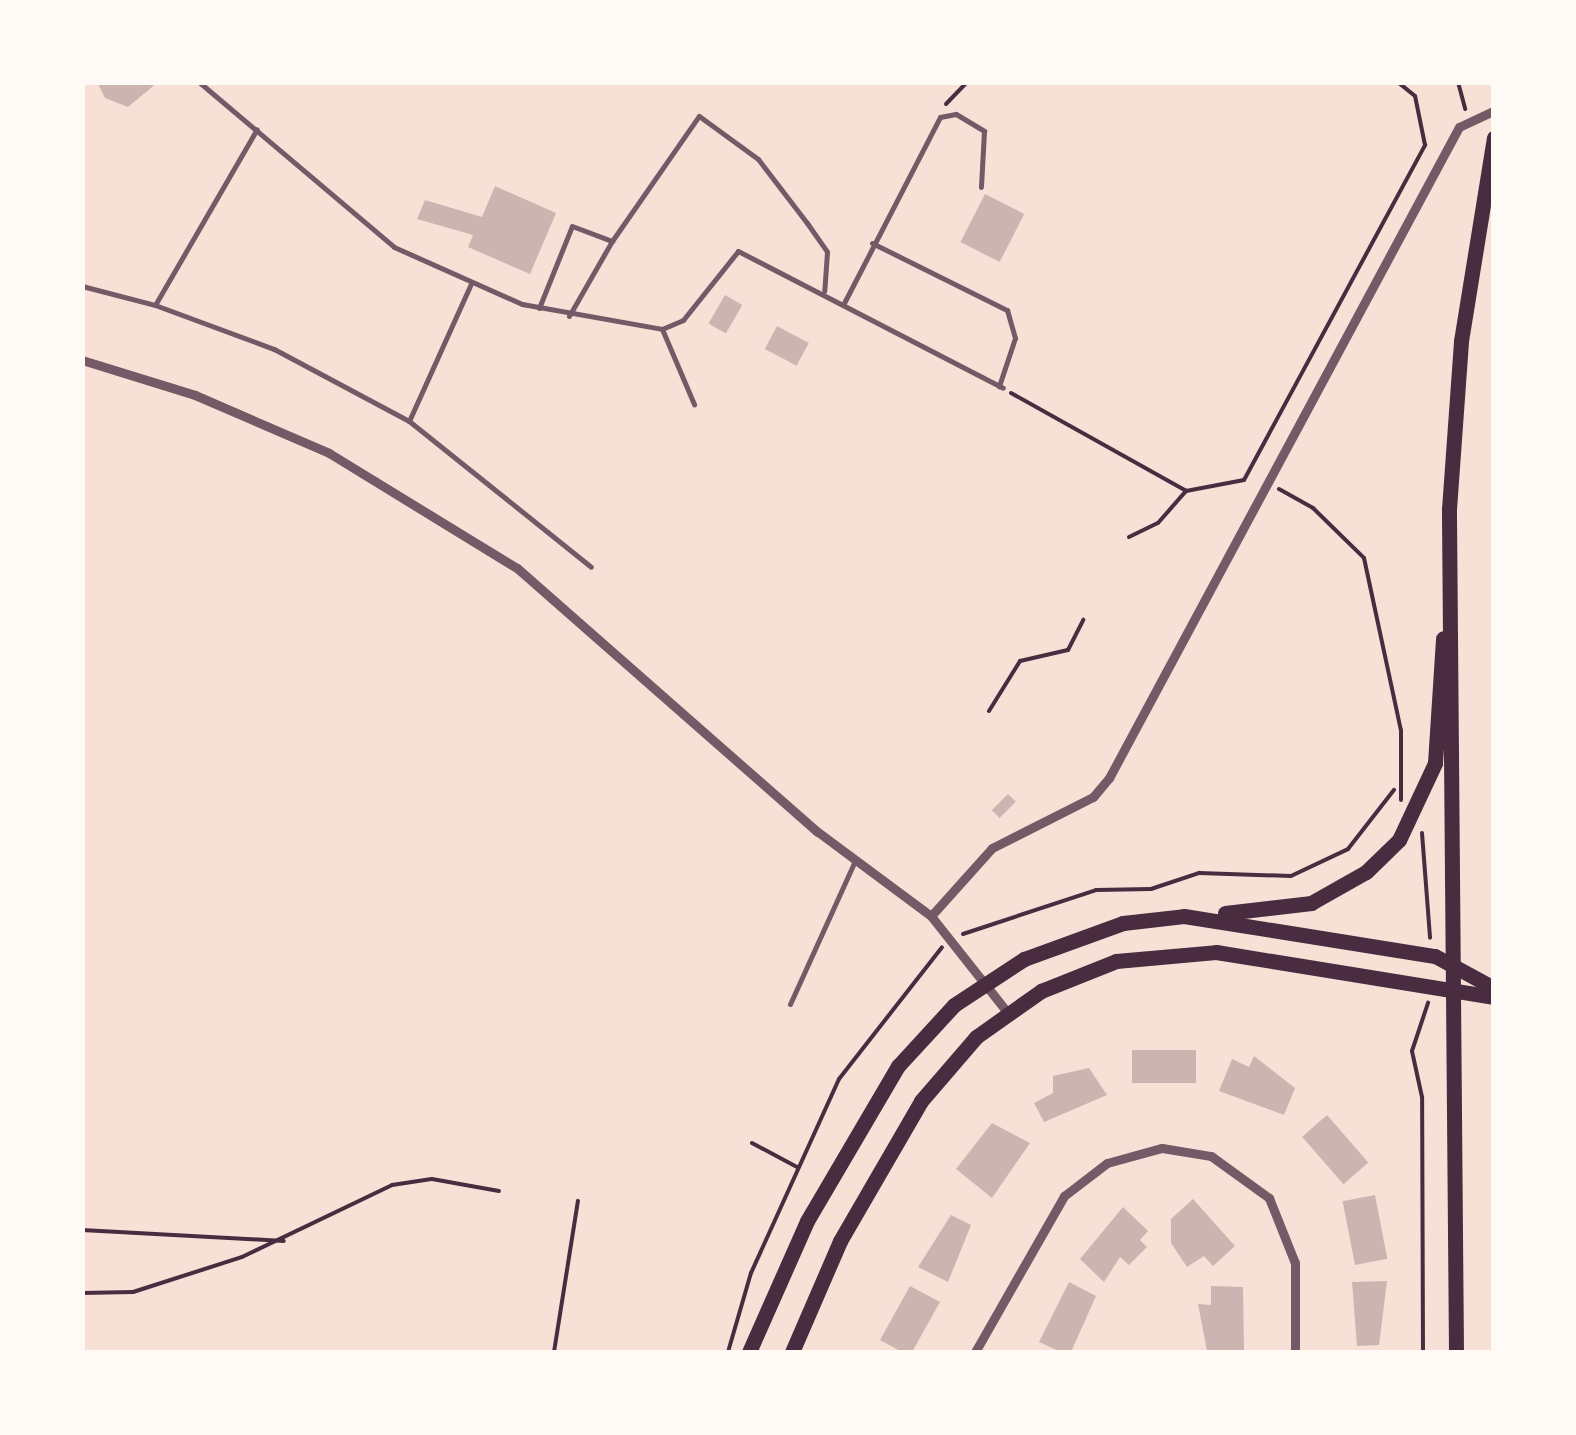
<!DOCTYPE html>
<style>
body{margin:0}
#map{position:relative;width:1576px;height:1435px;overflow:hidden;background:#f7e1d7;font-family:Overpass,sans-serif}
div>[style]{position:absolute}
[style*='--x']{left:calc(var(--x)*1px);top:calc(var(--y)*1px);width:calc(var(--w)*1px);rotate:calc(var(--a)*1deg)}
.building>*{inset:0;background:#ccb4b1;transform-origin:0 0}
.path>*{height:4px;margin:-2px;padding:0 2px;transform-origin:2px;border-radius:2px;background:#4a2c40}
.service>*{height:5px;margin:-2.5px;padding:0 2.5px;transform-origin:2.5px;border-radius:2.5px;background:#755966}
.minor>*{height:9px;margin:-4.5px;padding:0 4.5px;transform-origin:4.5px;border-radius:4.5px;background:#755966}
.primary>*{height:15px;margin:-7.5px;padding:0 7.5px;transform-origin:7.5px;border-radius:7.5px;background:#4a2c40}
span{translate:-50% -50%;white-space:nowrap;text-align:center;line-height:1.15;-webkit-text-stroke:8px #fffaf5;paint-order:stroke}
.frame{position:absolute;inset:0;border:85px solid #fffaf5;pointer-events:none}
</style>
<div id="map">
<div class="building">
<i style="clip-path:polygon(97px 82px,158px 82px,128px 107px,105px 98px)"></i>
<i style="clip-path:polygon(495px 186px,556px 213px,530px 274px,468px 247px,473px 235px,417px 219px,425px 200px,482px 217px)"></i>
<i style="left:985px;top:194px;width:44px;height:54px;rotate:27deg"></i>
<i style="left:725px;top:295px;width:20px;height:33px;rotate:30deg"></i>
<i style="left:777px;top:326px;width:36px;height:26px;rotate:28deg"></i>
<i style="left:1008px;top:794px;width:11px;height:23px;rotate:45deg"></i>
<i style="left:1196px;top:1050px;width:33px;height:64px;rotate:90deg"></i>
<i style="clip-path:polygon(1254px 1056px,1295px 1088px,1284px 1115px,1219px 1091px,1232px 1059px,1249px 1067px)"></i>
<i style="clip-path:polygon(1089px 1068px,1107px 1095px,1044px 1122px,1034px 1103px,1053px 1093px,1053px 1076px)"></i>
<i style="left:1327px;top:1115px;width:63px;height:33px;rotate:49deg"></i>
<i style="clip-path:polygon(992px 1123px,1030px 1143px,992px 1198px,956px 1169px)"></i>
<i style="left:1375px;top:1195px;width:65px;height:33px;rotate:79deg"></i>
<i style="clip-path:polygon(1193px 1199px,1235px 1246px,1213px 1266px,1204px 1256px,1187px 1267px,1171px 1243px,1171px 1219px)"></i>
<i style="clip-path:polygon(1123px 1207px,1148px 1231px,1140px 1240px,1147px 1247px,1129px 1265px,1120px 1257px,1104px 1282px,1080px 1259px)"></i>
<i style="clip-path:polygon(951px 1215px,971px 1225px,948px 1282px,918px 1267px)"></i>
<i style="clip-path:polygon(1387px 1281px,1379px 1345px,1357px 1346px,1352px 1282px)"></i>
<i style="clip-path:polygon(1069px 1282px,1096px 1296px,1071px 1352px,1061px 1352px,1039px 1342px)"></i>
<i style="clip-path:polygon(910px 1286px,940px 1302px,912px 1352px,902px 1352px,880px 1340px)"></i>
<i style="clip-path:polygon(1211px 1286px,1243px 1287px,1244px 1352px,1207px 1351px,1198px 1304px,1211px 1305px)"></i>
</div>
<div class="path">
<i style="--x:1458;--y:82;--w:28;--a:75"></i>
<i style="--x:946;--y:104;--w:30;--a:-46"></i>
<i style="--x:1011;--y:393;--w:201;--a:29.2"></i>
<i style="--x:1186;--y:491;--w:59;--a:-10.7"></i>
<i style="--x:1244;--y:480;--w:381;--a:-61.6"></i>
<i style="--x:1425;--y:145;--w:50;--a:-101.5"></i>
<i style="--x:1415;--y:96;--w:22;--a:-141"></i>
<i style="--x:1279;--y:489;--w:39;--a:29"></i>
<i style="--x:1313;--y:508;--w:71;--a:44.4"></i>
<i style="--x:1364;--y:558;--w:176;--a:77.9"></i>
<i style="--x:1401;--y:730;--w:70;--a:90"></i>
<i style="--x:1129;--y:537;--w:32;--a:-26"></i>
<i style="--x:1158;--y:523;--w:43;--a:-48.8"></i>
<i style="--x:989;--y:711;--w:59;--a:-58.2"></i>
<i style="--x:1020;--y:661;--w:49;--a:-12.9"></i>
<i style="--x:1068;--y:650;--w:34;--a:-63"></i>
<i style="--x:1422;--y:833;--w:105;--a:85.6"></i>
<i style="--x:963;--y:934;--w:140;--a:-18.3"></i>
<i style="--x:1096;--y:890;--w:55;--a:-1"></i>
<i style="--x:1151;--y:889;--w:51;--a:-18.4"></i>
<i style="--x:1199;--y:873;--w:92;--a:1.9"></i>
<i style="--x:1291;--y:876;--w:63;--a:-25.3"></i>
<i style="--x:1348;--y:849;--w:75;--a:-52.1"></i>
<i style="--x:752;--y:1143;--w:51;--a:28.1"></i>
<i style="--x:82;--y:1230;--w:202;--a:3.1"></i>
<i style="--x:82;--y:1293;--w:51;--a:-1.1"></i>
<i style="--x:133;--y:1292;--w:114;--a:-17.8"></i>
<i style="--x:242;--y:1257;--w:166;--a:-25.6"></i>
<i style="--x:392;--y:1185;--w:40;--a:-8.5"></i>
<i style="--x:432;--y:1179;--w:68;--a:10.2"></i>
<i style="--x:554;--y:1352;--w:153;--a:-81"></i>
<i style="--x:728;--y:1352;--w:82;--a:-73.8"></i>
<i style="--x:751;--y:1273;--w:213;--a:-65.6"></i>
<i style="--x:839;--y:1079;--w:167;--a:-52"></i>
<i style="--x:1423;--y:1352;--w:255;--a:-90.2"></i>
<i style="--x:1422;--y:1097;--w:47;--a:-102.3"></i>
<i style="--x:1412;--y:1051;--w:51;--a:-71.6"></i>
</div>
<div class="service">
<i style="--x:199;--y:82;--w:255;--a:40.2"></i>
<i style="--x:394;--y:247;--w:140;--a:24"></i>
<i style="--x:522;--y:304;--w:142;--a:10.1"></i>
<i style="--x:662;--y:329;--w:23;--a:-23"></i>
<i style="--x:683;--y:320;--w:88;--a:-51.4"></i>
<i style="--x:738;--y:251;--w:298;--a:27.3"></i>
<i style="--x:872;--y:243;--w:151;--a:26.4"></i>
<i style="--x:1007;--y:310;--w:29;--a:74"></i>
<i style="--x:1015;--y:338;--w:51;--a:108.4"></i>
<i style="--x:82;--y:286;--w:75;--a:14.6"></i>
<i style="--x:155;--y:305;--w:203;--a:-59.9"></i>
<i style="--x:844;--y:303;--w:209;--a:-62.7"></i>
<i style="--x:940;--y:117;--w:16;--a:-11"></i>
<i style="--x:956;--y:114;--w:33;--a:31"></i>
<i style="--x:984;--y:131;--w:56;--a:93.1"></i>
<i style="--x:155;--y:305;--w:127;--a:20.3"></i>
<i style="--x:274;--y:349;--w:153;--a:28.1"></i>
<i style="--x:409;--y:421;--w:233;--a:38.7"></i>
<i style="--x:539;--y:308;--w:88;--a:-68.1"></i>
<i style="--x:572;--y:226;--w:43;--a:20.6"></i>
<i style="--x:612;--y:241;--w:152;--a:-55.2"></i>
<i style="--x:699;--y:116;--w:73;--a:36.1"></i>
<i style="--x:758;--y:159;--w:81;--a:52.6"></i>
<i style="--x:807;--y:223;--w:35;--a:55"></i>
<i style="--x:827;--y:252;--w:39;--a:94"></i>
<i style="--x:569;--y:316;--w:86;--a:-60.2"></i>
<i style="--x:662;--y:329;--w:82;--a:66.9"></i>
<i style="--x:409;--y:421;--w:150;--a:-65.7"></i>
<i style="--x:790;--y:1004;--w:157;--a:-65.6"></i>
</div>
<div class="minor">
<i style="--x:82;--y:360;--w:118;--a:17.2"></i>
<i style="--x:195;--y:395;--w:146;--a:23.4"></i>
<i style="--x:329;--y:453;--w:220;--a:31.5"></i>
<i style="--x:517;--y:568;--w:400;--a:41.3"></i>
<i style="--x:818;--y:832;--w:141;--a:36.6"></i>
<i style="--x:931;--y:916;--w:122;--a:51.6"></i>
<i style="--x:931;--y:916;--w:91;--a:-48.1"></i>
<i style="--x:992;--y:848;--w:113;--a:-26.8"></i>
<i style="--x:1093;--y:797;--w:25;--a:-50"></i>
<i style="--x:1109;--y:778;--w:739;--a:-61.74"></i>
<i style="--x:1459;--y:127;--w:38;--a:-25"></i>
<i style="--x:975;--y:1352;--w:180;--a:-60.3"></i>
<i style="--x:1064;--y:1196;--w:54;--a:-37.5"></i>
<i style="--x:1107;--y:1163;--w:57;--a:-15.3"></i>
<i style="--x:1162;--y:1148;--w:50;--a:9.3"></i>
<i style="--x:1211;--y:1156;--w:72;--a:35.9"></i>
<i style="--x:1269;--y:1198;--w:70;--a:68.2"></i>
<i style="--x:1295;--y:1263;--w:89;--a:90"></i>
</div>
<div class="primary">
<i style="--x:1225;--y:913;--w:87;--a:-6.6"></i>
<i style="--x:1311;--y:903;--w:63;--a:-29.4"></i>
<i style="--x:1366;--y:872;--w:46;--a:-44.1"></i>
<i style="--x:1399;--y:840;--w:85;--a:-64.9"></i>
<i style="--x:1435;--y:763;--w:125;--a:-86.3"></i>
<i style="--x:749;--y:1352;--w:143;--a:-66.1"></i>
<i style="--x:807;--y:1221;--w:180;--a:-59.6"></i>
<i style="--x:898;--y:1066;--w:83;--a:-47.4"></i>
<i style="--x:954;--y:1005;--w:84;--a:-33.3"></i>
<i style="--x:1024;--y:959;--w:105;--a:-20"></i>
<i style="--x:1123;--y:923;--w:61;--a:-6.5"></i>
<i style="--x:1184;--y:916;--w:254;--a:9.1"></i>
<i style="--x:1435;--y:956;--w:67;--a:28.5"></i>
<i style="--x:792;--y:1352;--w:121;--a:-66.6"></i>
<i style="--x:840;--y:1241;--w:162;--a:-59.9"></i>
<i style="--x:921;--y:1101;--w:84;--a:-49.3"></i>
<i style="--x:976;--y:1037;--w:80;--a:-35.3"></i>
<i style="--x:1041;--y:991;--w:81;--a:-21.8"></i>
<i style="--x:1116;--y:961;--w:100;--a:-5.1"></i>
<i style="--x:1216;--y:952;--w:282;--a:9.2"></i>
<i style="--x:1456;--y:1352;--w:843;--a:-90.48"></i>
<i style="--x:1449;--y:509;--w:168;--a:-85.9"></i>
<i style="--x:1461;--y:341;--w:206;--a:-80.8"></i>
</div>
<div class="frame"></div>
</div>
